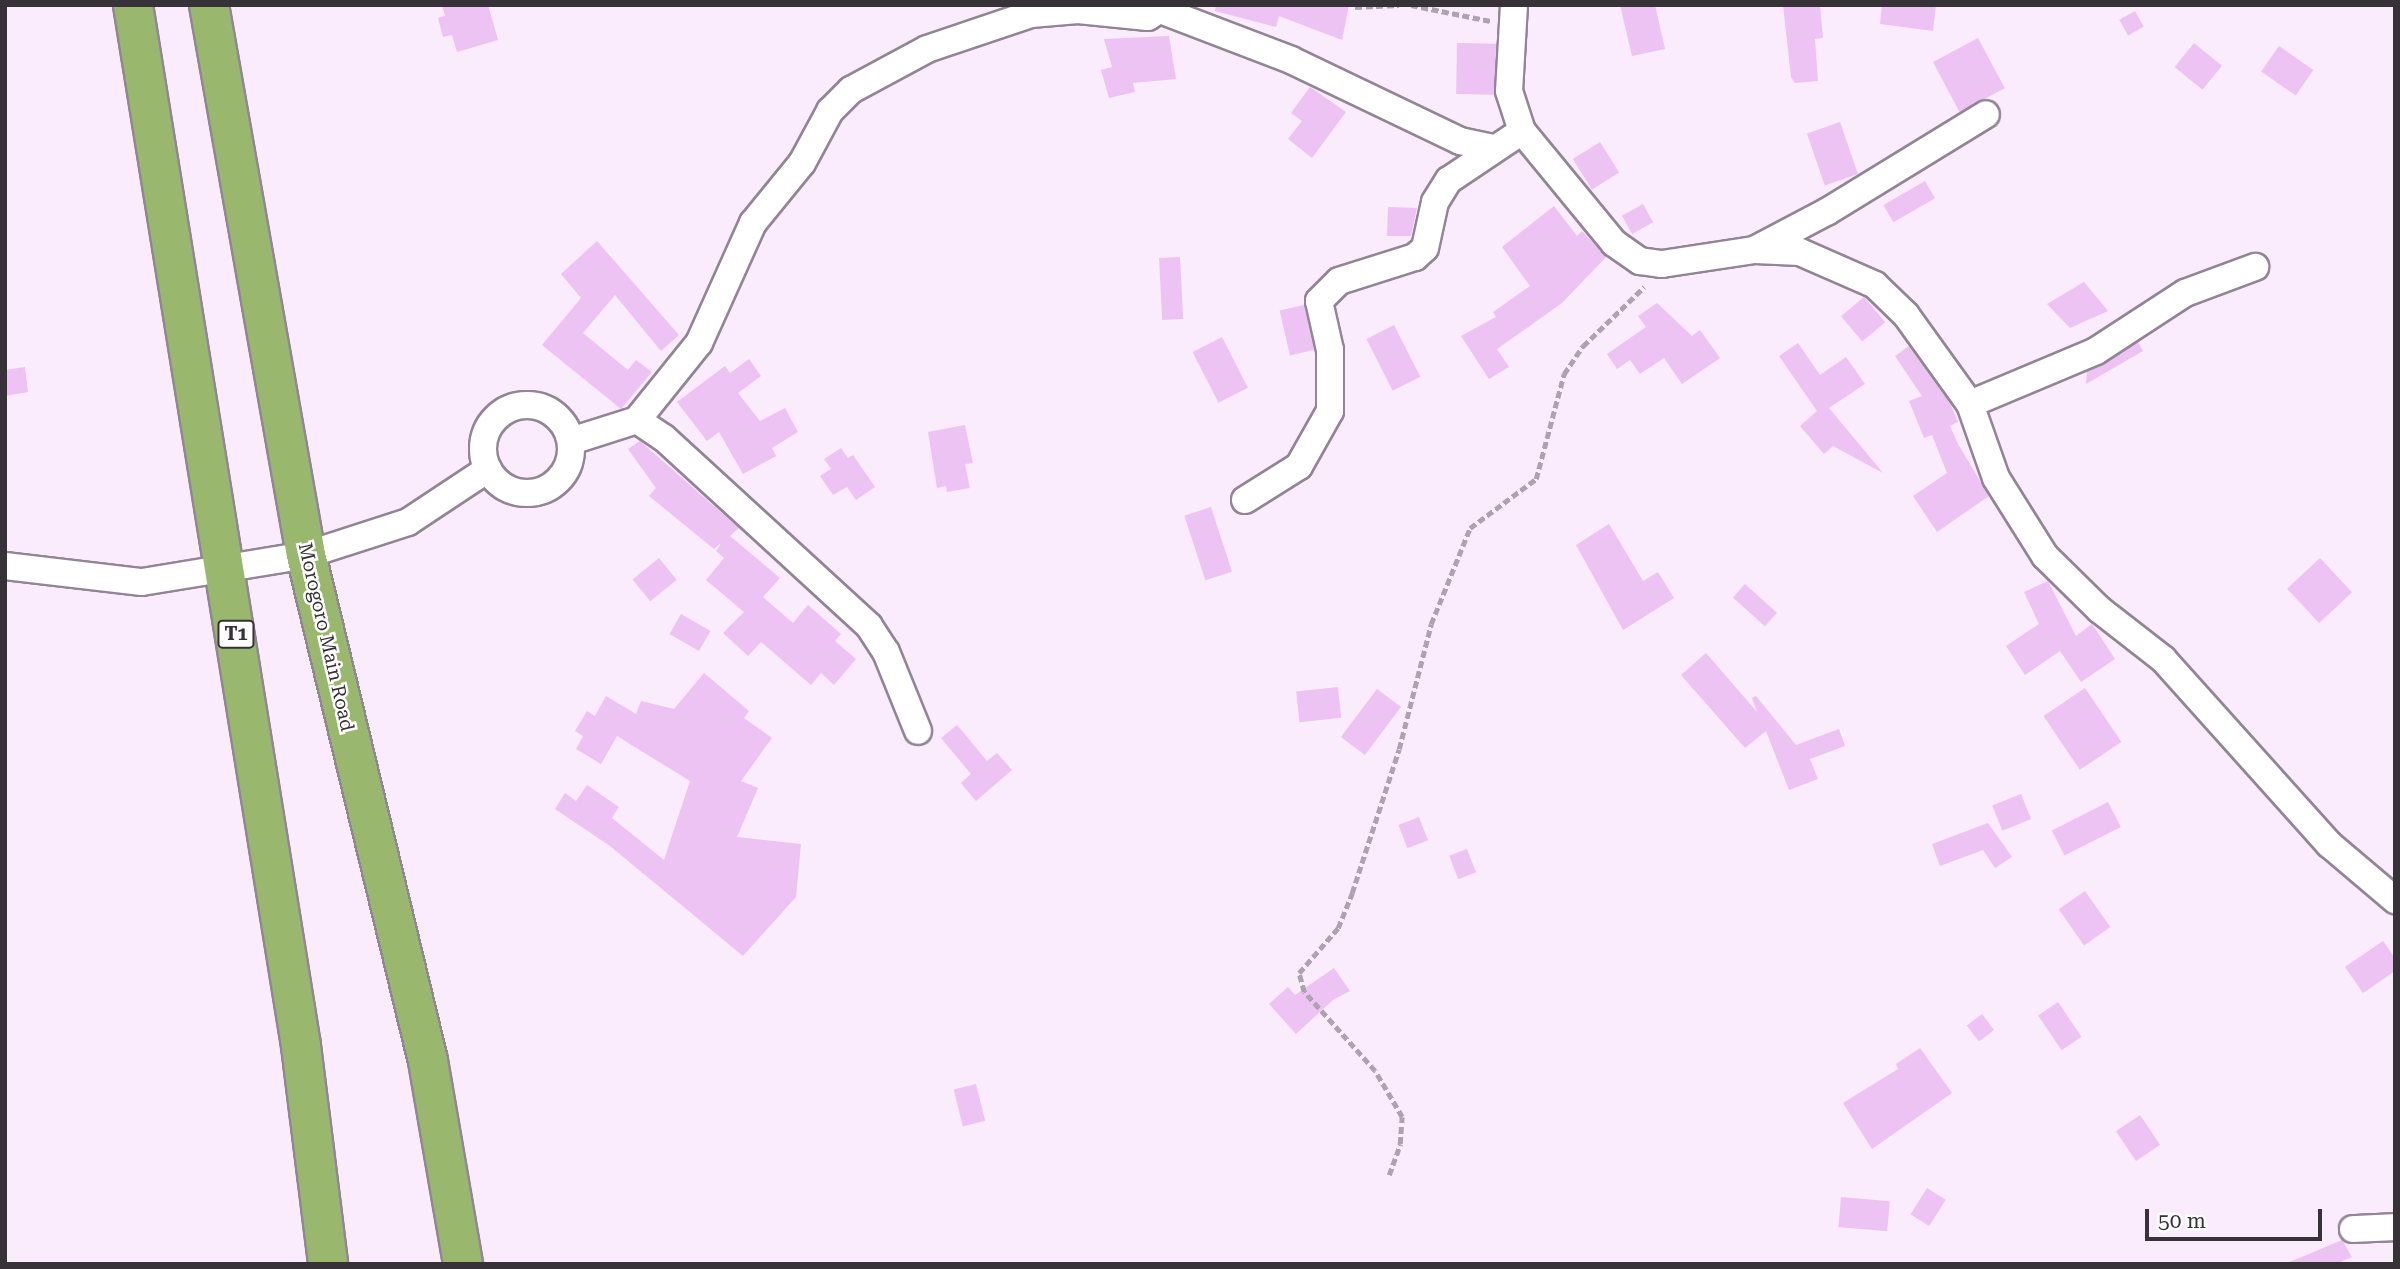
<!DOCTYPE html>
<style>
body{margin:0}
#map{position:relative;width:2400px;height:1269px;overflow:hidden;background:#faebfd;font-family:"Roboto Serif",serif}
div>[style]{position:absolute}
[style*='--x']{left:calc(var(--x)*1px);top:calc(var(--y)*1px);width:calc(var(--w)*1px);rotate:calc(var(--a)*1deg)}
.building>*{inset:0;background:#ecc3f3;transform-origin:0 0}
.path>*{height:4.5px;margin-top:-2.25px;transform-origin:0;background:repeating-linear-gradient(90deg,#aea2b0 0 7px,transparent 0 10.5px)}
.roads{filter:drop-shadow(2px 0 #928595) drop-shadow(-2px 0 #928595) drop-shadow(0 2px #928595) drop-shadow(0 -2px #928595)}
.street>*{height:26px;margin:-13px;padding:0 13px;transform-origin:13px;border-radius:13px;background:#fff}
.street>.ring{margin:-13px;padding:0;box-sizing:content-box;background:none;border:26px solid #fff;border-radius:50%}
.highway>*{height:38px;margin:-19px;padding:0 19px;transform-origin:19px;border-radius:19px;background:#99b76d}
span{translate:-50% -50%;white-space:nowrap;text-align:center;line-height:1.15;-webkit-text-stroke:5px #fefefe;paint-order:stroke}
.shield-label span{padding:2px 5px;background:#fefefe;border:2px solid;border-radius:5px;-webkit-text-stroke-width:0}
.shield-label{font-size:18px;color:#373138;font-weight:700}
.street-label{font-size:19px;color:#373138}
.frame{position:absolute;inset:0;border:7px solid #373138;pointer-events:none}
.scale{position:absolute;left:2145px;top:1209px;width:177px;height:32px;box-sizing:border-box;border:4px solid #373138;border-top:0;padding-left:9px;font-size:21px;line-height:24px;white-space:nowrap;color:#373138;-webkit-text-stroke:5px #fefefe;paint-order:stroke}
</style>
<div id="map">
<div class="building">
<i style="clip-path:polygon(442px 5px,488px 5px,498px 40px,457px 52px,452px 35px,443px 37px,438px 18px,445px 16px)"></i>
<i style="clip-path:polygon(1216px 5px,1349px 5px,1342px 40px,1279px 16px,1276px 27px,1215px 11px)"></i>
<i style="clip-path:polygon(1620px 5px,1655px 5px,1665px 49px,1632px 56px)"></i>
<i style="clip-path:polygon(1783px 5px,1820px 5px,1823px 38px,1815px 39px,1818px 81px,1795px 83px,1791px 77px)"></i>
<i style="clip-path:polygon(1882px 5px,1936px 5px,1933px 31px,1880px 24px)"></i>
<i style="left:2135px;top:11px;width:18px;height:18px;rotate:61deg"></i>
<i style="clip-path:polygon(1169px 36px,1176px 79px,1133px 83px,1135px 92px,1109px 98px,1101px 70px,1112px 67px,1104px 39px)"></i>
<i style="left:1978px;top:38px;width:57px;height:51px;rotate:62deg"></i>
<i style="left:1457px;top:43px;width:39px;height:51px;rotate:1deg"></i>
<i style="left:2194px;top:43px;width:36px;height:31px;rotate:39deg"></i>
<i style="left:2279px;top:46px;width:42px;height:31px;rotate:35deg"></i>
<i style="clip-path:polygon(1310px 87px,1346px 112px,1312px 158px,1288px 139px,1302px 121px,1291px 113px)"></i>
<i style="left:1840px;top:122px;width:55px;height:35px;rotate:71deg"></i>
<i style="left:1600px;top:142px;width:36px;height:32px;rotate:58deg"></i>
<i style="left:1925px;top:181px;width:20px;height:48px;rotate:60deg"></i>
<i style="left:1643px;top:204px;width:21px;height:24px;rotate:61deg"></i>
<i style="clip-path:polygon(1554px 206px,1577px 236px,1582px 231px,1606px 257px,1562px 303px,1497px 349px,1509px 367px,1489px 379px,1461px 336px,1496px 317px,1493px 312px,1530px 286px,1502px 247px)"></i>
<i style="clip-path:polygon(1388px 207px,1417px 208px,1411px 236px,1387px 236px)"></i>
<i style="clip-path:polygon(597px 241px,679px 335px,661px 351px,615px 295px,583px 333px,628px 370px,636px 360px,652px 372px,621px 409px,542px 345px,581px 298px,561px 274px)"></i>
<i style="left:1180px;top:257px;width:62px;height:21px;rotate:87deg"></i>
<i style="clip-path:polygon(2084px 282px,2108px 311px,2070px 328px,2047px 304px)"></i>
<i style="left:1864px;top:297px;width:33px;height:30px;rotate:50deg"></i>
<i style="clip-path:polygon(1657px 303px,1692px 336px,1700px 330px,1720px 358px,1682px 384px,1664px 358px,1640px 374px,1630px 360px,1617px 369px,1607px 354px,1646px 327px,1638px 316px)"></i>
<i style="left:1304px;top:305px;width:46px;height:25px;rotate:77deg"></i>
<i style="left:1394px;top:325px;width:58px;height:31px;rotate:63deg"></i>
<i style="left:1222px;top:337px;width:57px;height:33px;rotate:63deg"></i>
<i style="clip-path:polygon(2138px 342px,2143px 351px,2086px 384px,2087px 372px)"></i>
<i style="clip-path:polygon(1798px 343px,1820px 375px,1846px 357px,1865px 384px,1829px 408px,1883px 473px,1833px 446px,1824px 454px,1800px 426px,1817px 411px,1779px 356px)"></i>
<i style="clip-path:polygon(1909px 346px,1951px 405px,1958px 422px,1950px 426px,1958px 444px,1989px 496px,1937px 532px,1913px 496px,1947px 473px,1932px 435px,1924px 438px,1909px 401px,1922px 396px,1895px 356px)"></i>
<i style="clip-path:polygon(749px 359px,761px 376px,738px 393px,760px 421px,785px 408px,798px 432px,772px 448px,776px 456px,743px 474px,719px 432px,707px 441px,677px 402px,725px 366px,730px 373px)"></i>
<i style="clip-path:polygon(25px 367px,28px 392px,5px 396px,5px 370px)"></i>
<i style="clip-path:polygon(965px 425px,973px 463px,965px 464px,970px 488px,947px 492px,946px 486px,937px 488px,928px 432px)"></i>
<i style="clip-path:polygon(640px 441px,739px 528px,730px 536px,780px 578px,763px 597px,793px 623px,808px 605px,841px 634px,835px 641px,856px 659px,834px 685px,821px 673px,811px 685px,761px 642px,748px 656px,723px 633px,744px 612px,706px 580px,724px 558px,716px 551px,721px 543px,714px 549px,649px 496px,656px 488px,628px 449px)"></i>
<i style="clip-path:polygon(841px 448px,848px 458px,853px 455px,875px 487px,856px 500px,847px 487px,833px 495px,820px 476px,831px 469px,824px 459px)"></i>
<i style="left:1211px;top:507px;width:68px;height:28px;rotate:72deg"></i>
<i style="clip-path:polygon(1609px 524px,1643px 581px,1658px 572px,1674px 598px,1623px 630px,1576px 545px)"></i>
<i style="left:659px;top:558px;width:28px;height:34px;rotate:51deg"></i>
<i style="left:2320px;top:558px;width:47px;height:45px;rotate:47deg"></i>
<i style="clip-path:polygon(2048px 581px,2076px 636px,2092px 624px,2115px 659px,2081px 682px,2060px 651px,2025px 675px,2006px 646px,2039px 624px,2024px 592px)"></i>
<i style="left:1745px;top:584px;width:43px;height:18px;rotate:42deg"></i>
<i style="left:681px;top:614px;width:34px;height:23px;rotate:30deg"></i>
<i style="clip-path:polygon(1706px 653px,1757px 712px,1752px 698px,1756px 696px,1796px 745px,1839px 729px,1845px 746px,1810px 759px,1818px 779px,1789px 790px,1766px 731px,1745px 748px,1681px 675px)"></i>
<i style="clip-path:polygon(704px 673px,749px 711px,744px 718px,772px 738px,741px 781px,758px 788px,737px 837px,801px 844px,796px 897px,743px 956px,610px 846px,555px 809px,565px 793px,576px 801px,587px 785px,619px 807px,612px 818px,664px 860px,690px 781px,617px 736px,601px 764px,576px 749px,583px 736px,575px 731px,587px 711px,595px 716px,606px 696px,636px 714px,641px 701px,674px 709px)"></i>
<i style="left:1338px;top:687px;width:31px;height:42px;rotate:84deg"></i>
<i style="left:2085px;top:688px;width:65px;height:50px;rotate:56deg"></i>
<i style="left:1377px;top:689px;width:30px;height:60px;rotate:37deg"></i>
<i style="clip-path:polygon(957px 725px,987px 761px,997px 753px,1012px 770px,976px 801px,961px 783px,971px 774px,941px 738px)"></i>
<i style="left:2021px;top:794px;width:27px;height:31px;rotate:68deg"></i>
<i style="left:2108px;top:802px;width:28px;height:63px;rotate:63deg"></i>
<i style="left:1419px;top:817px;width:25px;height:22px;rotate:69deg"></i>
<i style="clip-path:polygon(1988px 823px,2012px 857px,1995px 868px,1983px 850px,1940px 866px,1932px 844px)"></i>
<i style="left:1467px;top:849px;width:25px;height:19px;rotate:69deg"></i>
<i style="left:2085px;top:891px;width:44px;height:32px;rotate:55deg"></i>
<i style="clip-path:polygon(2383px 941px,2395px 958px,2395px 971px,2363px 993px,2345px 967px)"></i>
<i style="clip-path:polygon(1334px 968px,1350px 991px,1333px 1000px,1296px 1034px,1269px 1004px,1288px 987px,1295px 995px)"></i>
<i style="left:2058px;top:1002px;width:42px;height:24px;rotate:56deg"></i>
<i style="left:1982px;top:1014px;width:20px;height:19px;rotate:53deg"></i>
<i style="clip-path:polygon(1920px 1048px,1952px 1093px,1872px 1149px,1843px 1103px,1898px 1069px,1896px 1064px)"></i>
<i style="left:976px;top:1084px;width:38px;height:23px;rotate:76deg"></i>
<i style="left:2140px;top:1115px;width:36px;height:29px;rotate:56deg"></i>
<i style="left:1927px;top:1188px;width:22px;height:31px;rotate:32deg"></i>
<i style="left:1841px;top:1197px;width:49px;height:30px;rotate:5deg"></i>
<i style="clip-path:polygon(2342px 1240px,2352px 1257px,2336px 1264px,2285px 1264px)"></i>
</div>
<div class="path">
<i style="--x:1411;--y:5;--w:81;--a:11.4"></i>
<i style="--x:1355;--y:7;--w:44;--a:-2.6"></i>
<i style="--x:1389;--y:1175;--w:33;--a:-70"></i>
<i style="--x:1400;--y:1144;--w:27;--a:-86"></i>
<i style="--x:1402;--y:1117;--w:53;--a:-120.4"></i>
<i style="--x:1375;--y:1071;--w:106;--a:-131.9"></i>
<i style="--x:1304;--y:992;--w:20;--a:-105"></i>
<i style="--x:1299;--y:973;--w:60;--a:-49.1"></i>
<i style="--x:1338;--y:928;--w:38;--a:-68"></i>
<i style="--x:1352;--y:893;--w:151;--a:-71.9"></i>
<i style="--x:1399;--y:749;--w:129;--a:-75.6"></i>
<i style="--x:1431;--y:624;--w:104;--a:-67.9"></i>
<i style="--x:1470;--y:528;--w:82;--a:-36.6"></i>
<i style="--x:1536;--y:479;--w:109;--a:-75.1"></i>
<i style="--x:1564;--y:374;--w:34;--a:-56"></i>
<i style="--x:1583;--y:346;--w:85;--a:-44"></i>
</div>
<div class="roads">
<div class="street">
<i style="--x:1514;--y:5;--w:86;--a:93.3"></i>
<i style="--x:1509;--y:91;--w:42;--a:72"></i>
<i style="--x:1522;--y:131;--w:145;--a:50.6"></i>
<i style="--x:1614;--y:243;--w:32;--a:35"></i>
<i style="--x:1640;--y:261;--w:22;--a:8"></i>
<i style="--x:1662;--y:264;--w:94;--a:-8.6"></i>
<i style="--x:1755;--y:250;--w:45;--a:2.5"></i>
<i style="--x:1800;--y:252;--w:82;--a:23.7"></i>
<i style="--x:1875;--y:285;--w:43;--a:44.1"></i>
<i style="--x:1906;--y:315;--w:110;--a:54.3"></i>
<i style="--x:1970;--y:404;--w:78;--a:70.6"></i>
<i style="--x:1996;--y:478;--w:92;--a:57.9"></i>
<i style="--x:2045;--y:556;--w:77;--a:44.5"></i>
<i style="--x:2100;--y:610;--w:80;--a:37.9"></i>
<i style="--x:2163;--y:659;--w:249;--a:48.1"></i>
<i style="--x:2329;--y:844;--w:87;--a:40.3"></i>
<i style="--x:1163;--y:11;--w:137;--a:20.9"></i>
<i style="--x:1291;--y:60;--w:187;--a:25.6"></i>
<i style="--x:1460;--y:141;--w:35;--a:12"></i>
<i style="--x:1756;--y:249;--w:81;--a:-27.8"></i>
<i style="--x:1828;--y:211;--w:185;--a:-31.5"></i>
<i style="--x:1970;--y:404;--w:137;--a:-22.8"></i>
<i style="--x:2096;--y:351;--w:106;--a:-33.1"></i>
<i style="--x:2185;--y:293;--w:75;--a:-20.4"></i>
<i class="ring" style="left:483px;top:405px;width:62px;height:62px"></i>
<i style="--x:637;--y:420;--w:32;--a:34"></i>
<i style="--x:664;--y:438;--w:278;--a:42.5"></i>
<i style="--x:869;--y:626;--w:31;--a:57"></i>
<i style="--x:886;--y:652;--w:85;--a:67.9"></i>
<i style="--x:571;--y:441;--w:69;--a:-17.7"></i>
<i style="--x:637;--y:420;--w:99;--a:-51.2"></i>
<i style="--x:699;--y:343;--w:132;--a:-65.8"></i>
<i style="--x:753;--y:223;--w:77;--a:-50.8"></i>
<i style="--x:802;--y:163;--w:59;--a:-61.7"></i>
<i style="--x:830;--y:111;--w:30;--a:-45"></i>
<i style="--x:851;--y:90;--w:86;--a:-28.3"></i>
<i style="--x:927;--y:49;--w:110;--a:-18.6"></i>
<i style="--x:1031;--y:14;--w:47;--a:-4.9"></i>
<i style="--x:1078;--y:10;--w:70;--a:5.7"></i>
<i style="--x:1148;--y:17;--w:22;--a:-34"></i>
<i style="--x:1245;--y:500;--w:64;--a:-32.2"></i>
<i style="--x:1299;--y:466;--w:63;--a:-60.6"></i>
<i style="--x:1330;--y:411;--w:61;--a:-90"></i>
<i style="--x:1330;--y:350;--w:50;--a:-102.7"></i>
<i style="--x:1319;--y:301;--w:28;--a:-45"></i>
<i style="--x:1339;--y:281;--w:80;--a:-17.5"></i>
<i style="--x:1415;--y:257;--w:13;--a:-42"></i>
<i style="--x:1425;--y:248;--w:47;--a:-77.7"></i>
<i style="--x:1435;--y:202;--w:26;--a:-58"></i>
<i style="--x:1449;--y:180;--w:88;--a:-33.9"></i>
<i style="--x:5;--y:566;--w:138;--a:6.7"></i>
<i style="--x:142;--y:582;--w:166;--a:-9.3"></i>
<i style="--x:306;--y:555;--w:107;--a:-17.9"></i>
<i style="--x:408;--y:522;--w:96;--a:-33.5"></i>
<i style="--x:2353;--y:1229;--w:42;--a:-2.7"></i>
</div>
<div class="highway">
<i style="--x:133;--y:5;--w:1054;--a:80.83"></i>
<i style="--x:301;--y:1046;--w:220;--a:82.9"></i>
<i style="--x:209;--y:5;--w:558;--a:80"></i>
<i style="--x:306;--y:555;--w:520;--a:76.44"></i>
<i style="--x:428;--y:1061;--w:206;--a:80.2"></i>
</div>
</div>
<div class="shield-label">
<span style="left:236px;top:634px">T1</span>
</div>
<div class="street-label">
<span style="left:326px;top:637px;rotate:77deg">Morogoro Main Road</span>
</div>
<div class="frame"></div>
<div class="scale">50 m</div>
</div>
